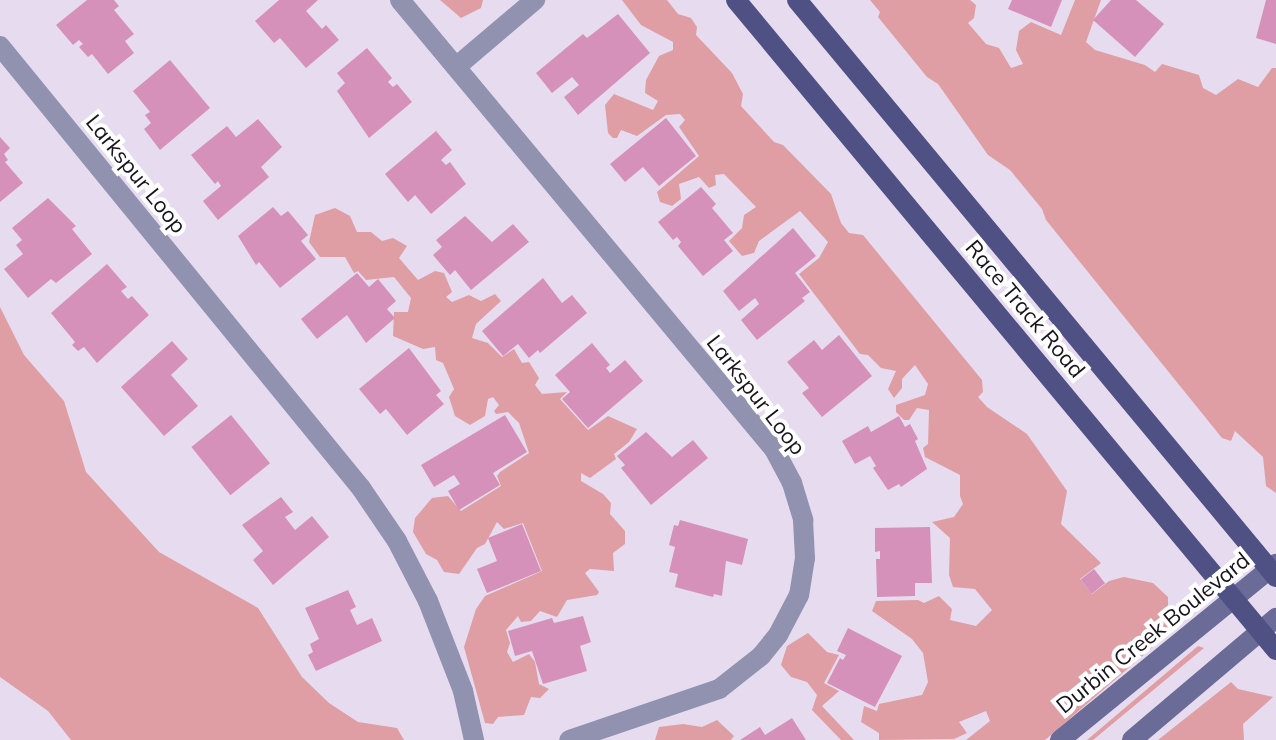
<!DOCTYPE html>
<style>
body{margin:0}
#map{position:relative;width:1276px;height:740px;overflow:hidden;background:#e7dbef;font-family:Mulish,sans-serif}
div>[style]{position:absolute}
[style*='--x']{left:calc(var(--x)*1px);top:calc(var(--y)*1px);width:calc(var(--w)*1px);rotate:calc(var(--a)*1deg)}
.green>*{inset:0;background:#df9ea4}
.building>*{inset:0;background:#d591ba;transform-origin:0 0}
.street>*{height:20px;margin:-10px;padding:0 10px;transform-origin:10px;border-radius:10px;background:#9092b0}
.secondary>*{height:20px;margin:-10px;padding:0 10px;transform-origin:10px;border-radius:10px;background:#6a6c97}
.primary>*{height:20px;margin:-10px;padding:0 10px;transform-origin:10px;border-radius:10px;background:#4f5184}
span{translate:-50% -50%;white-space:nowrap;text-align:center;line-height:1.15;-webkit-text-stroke:8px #fff;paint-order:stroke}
.street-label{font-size:22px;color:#17131a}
</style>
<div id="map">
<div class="green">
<i style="clip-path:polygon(440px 0,483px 0,481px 8px,461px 18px)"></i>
<i style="clip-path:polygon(622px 0,667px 0,678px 14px,691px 18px,697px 27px,696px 35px,732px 73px,743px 94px,741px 106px,774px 142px,783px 145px,831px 194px,841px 223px,849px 233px,863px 235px,982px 380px,983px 392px,978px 397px,987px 407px,1027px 434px,1067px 491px,1061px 524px,1101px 563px,1080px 579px,1092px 594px,1109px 581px,1124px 577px,1153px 583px,1168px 597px,1168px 605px,1178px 617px,1169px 633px,1045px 740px,966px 740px,990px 721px,986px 711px,959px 722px,967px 733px,954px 739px,879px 740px,879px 733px,861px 722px,864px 706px,877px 711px,879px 704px,922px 695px,928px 682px,923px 653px,912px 639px,872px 611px,876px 601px,918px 600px,924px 603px,939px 596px,952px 609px,950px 620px,976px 626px,992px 610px,975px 589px,953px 587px,949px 575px,950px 538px,932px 522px,954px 517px,963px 504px,960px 496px,960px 475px,925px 457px,923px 448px,928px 444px,929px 410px,917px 408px,909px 420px,904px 420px,896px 412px,896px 405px,925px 395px,928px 384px,915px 365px,902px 379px,902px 388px,894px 398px,888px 389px,896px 371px,881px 368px,868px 355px,860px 354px,799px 274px,819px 258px,828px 242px,800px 211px,759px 241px,754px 253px,742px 256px,729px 241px,742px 228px,744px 215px,756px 207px,724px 174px,715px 175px,716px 185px,709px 188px,699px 177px,679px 184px,681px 199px,672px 206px,660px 202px,657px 192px,699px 156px,679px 127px,685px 120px,680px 114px,666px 115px,637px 136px,621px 130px,617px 138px,613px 138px,608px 133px,605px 105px,614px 94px,653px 110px,658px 101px,645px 93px,646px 80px,659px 56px,673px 50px,673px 42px,641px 25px)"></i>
<i style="clip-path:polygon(870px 0,970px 0,976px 5px,974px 18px,968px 23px,986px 44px,999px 48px,1011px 68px,1023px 64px,1016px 50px,1019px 31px,1031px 22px,1061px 35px,1075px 0,1101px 0,1086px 42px,1095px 50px,1145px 65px,1155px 72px,1162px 64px,1199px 75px,1203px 88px,1216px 95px,1238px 79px,1258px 87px,1272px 68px,1276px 68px,1276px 493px,1266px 486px,1263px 457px,1235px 431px,1231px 441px,1222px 438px,1046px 220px,1042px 209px,1010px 170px,988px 155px,938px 84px,927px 77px,878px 17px,880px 12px)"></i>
<i style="clip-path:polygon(335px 208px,350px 216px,357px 232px,371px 232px,382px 241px,393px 238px,407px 246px,399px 258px,418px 280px,435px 271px,444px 273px,452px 292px,446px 297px,452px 302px,469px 295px,481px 301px,495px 294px,501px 301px,476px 324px,472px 338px,488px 343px,502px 357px,514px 349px,522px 363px,529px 362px,539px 378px,535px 385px,542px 394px,567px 392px,560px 399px,588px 430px,608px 416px,637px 429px,629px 442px,614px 454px,616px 459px,590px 478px,581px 473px,581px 481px,603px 494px,611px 503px,610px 514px,625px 531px,625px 544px,613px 553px,614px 571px,590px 569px,585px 573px,599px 592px,597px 595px,567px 600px,557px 617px,540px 611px,531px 621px,521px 622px,518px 616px,506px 630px,510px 643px,507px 652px,513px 662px,529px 654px,535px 662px,539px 684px,549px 689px,540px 698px,531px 697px,524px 715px,498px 717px,493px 724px,485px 723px,464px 647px,476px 609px,485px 596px,542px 571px,523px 523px,504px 529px,497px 522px,485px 544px,477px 548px,459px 574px,444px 572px,437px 560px,426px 554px,413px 532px,415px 518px,432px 498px,448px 496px,461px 511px,501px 486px,497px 476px,500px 472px,529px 453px,519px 423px,508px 412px,496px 414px,494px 411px,499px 405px,493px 397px,488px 399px,485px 416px,470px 425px,455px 416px,449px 397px,454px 389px,443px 363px,436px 360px,435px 347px,423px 349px,393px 336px,394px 312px,408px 312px,411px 298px,394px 277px,366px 280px,358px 271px,354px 273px,345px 257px,320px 257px,309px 242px,315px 215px)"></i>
<i style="clip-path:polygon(0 307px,24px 355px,64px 401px,86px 472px,159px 552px,258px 608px,302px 677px,329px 703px,358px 722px,397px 728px,404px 740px,71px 740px,48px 711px,0 677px)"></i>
<i style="clip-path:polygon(808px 633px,827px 652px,839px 655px,824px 683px,839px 691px,822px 706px,854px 740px,841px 740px,812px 710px,817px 695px,807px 682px,791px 677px,781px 665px,787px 646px)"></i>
<i style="clip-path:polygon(1198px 646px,1204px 648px,1093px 740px,1087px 740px)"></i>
<i style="clip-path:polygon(1231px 682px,1238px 689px,1273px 697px,1243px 724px,1244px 740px,1158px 740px)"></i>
<i style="clip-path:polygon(717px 720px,734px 736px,731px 740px,655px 740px,659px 727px,683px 724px,702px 727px)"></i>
</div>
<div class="building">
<i style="clip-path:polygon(87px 0,114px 0,119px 6px,114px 10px,134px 34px,125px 41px,134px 53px,108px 74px,92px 54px,88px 57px,79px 47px,83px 44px,79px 40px,73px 45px,56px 25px)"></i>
<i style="clip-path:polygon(279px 0,318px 0,306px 11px,322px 29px,326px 25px,339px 40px,306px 68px,280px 38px,274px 43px,255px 21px)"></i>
<i style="clip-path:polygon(1012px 0,1062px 0,1051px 27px,1008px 9px)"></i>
<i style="clip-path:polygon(1111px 0,1136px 0,1164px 24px,1135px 57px,1093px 20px)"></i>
<i style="clip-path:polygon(1266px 0,1276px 0,1276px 44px,1256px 38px)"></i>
<i style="clip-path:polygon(618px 14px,650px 53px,578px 115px,564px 97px,579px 85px,572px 77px,552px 93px,536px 73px,583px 34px,587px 38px)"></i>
<i style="clip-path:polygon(367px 48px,392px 78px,388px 82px,393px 87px,397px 84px,412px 102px,369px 138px,337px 91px,345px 83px,337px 73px)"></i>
<i style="clip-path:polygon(170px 60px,210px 108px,160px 150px,144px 129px,151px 123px,145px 115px,150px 112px,133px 91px)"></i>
<i style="clip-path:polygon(666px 118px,696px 156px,659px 186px,643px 167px,625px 182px,610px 164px)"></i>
<i style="clip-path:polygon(258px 119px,282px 147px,261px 167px,269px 177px,218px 220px,203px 201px,221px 186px,218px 181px,215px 184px,191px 155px,227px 126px,236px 137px)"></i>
<i style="clip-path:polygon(436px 131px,452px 150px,441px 160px,446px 165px,450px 162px,466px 184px,431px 214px,415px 195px,408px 202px,385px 174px)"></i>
<i style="clip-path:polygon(0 137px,10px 148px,4px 154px,8px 160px,5px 162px,23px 183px,0 202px)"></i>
<i style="clip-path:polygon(701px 187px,716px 204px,712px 208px,733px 233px,724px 240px,733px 251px,703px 276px,678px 246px,681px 242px,677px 237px,673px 240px,658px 222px)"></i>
<i style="clip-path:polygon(48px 198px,76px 226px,72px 229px,92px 254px,56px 283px,51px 279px,28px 298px,4px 269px,23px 254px,16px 245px,22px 240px,12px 228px)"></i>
<i style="clip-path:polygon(273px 207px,281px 216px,288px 211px,308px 235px,301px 241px,316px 259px,280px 288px,259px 262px,256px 265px,238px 236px)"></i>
<i style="clip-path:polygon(465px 216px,492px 242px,513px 224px,529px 242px,471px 290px,455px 270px,450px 275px,433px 255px,442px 247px,436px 240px)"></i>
<i style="clip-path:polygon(793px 228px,816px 256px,795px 273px,810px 292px,802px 298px,805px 301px,757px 340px,741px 320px,759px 304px,755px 298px,739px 311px,723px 291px)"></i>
<i style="clip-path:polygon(107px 264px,127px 287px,121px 291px,128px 299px,132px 296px,149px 315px,97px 363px,84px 347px,78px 351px,72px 345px,75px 342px,51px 313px)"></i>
<i style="clip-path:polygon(357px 273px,369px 287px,378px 279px,396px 301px,387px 309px,395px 318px,366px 343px,347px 315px,317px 339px,301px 319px)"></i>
<i style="clip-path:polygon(543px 278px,562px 303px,572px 295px,587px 313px,540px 353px,538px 350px,529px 358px,518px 344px,503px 356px,482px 331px)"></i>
<i style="clip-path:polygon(839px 335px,872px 376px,822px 417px,802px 393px,809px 388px,787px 362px,814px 340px,822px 350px)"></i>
<i style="clip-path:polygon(172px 341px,188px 359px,171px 375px,198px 406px,164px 436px,121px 387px)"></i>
<i style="clip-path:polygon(592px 343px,610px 365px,606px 368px,610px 373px,625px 360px,643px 381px,588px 428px,562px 399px,570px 392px,555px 375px)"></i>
<i style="clip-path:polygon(409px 348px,441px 391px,436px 395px,444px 404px,407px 435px,386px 409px,380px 414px,359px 389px)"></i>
<i style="left:231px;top:415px;width:62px;height:51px;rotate:51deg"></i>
<i style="clip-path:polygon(505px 415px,527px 452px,493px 473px,500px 485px,459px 510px,448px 491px,460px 484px,454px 475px,434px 487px,421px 465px)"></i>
<i style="clip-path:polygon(899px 416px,905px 427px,910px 424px,918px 439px,915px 441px,927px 469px,901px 487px,899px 484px,888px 490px,873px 468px,876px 466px,870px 456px,855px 464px,842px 441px,868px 426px,871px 432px)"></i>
<i style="clip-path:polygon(646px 432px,672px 457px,693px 440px,708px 458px,651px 505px,621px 468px,625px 465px,617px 456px)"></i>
<i style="clip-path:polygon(281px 497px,293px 512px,285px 517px,295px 530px,312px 516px,329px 537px,273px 585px,253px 560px,263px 551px,242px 525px)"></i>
<i style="clip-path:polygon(680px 520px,748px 539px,742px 565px,726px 561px,722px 596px,714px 594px,713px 597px,675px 587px,678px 574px,669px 572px,675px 547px,669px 545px,674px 525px,678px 526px)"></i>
<i style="clip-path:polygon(522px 524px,541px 571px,487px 593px,477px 569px,497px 561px,488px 538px)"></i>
<i style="clip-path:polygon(930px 527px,932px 583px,915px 583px,915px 596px,877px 597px,876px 559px,880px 559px,880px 551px,875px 552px,875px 528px)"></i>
<i style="left:1094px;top:569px;width:18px;height:17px;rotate:52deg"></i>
<i style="clip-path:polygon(348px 590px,356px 607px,350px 610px,357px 625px,372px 618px,382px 641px,316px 671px,308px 655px,313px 652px,310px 644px,319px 639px,305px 608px)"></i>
<i style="clip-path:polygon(583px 616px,591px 642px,580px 646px,587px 671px,543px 684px,532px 651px,515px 656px,508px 631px,552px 618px,554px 623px)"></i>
<i style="clip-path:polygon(848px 628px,902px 656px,875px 707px,827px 683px,840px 658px,843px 660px,846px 655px,837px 651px)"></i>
<i style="clip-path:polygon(792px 718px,806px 740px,740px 740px,760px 727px,765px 735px)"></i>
</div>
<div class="street">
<i style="--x:400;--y:0;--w:584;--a:50.21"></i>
<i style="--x:774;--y:449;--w:38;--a:62"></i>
<i style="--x:792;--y:483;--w:39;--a:73"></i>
<i style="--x:803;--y:520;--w:38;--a:87"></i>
<i style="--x:805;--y:558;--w:37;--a:99"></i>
<i style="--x:799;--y:595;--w:45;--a:117.7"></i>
<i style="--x:778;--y:635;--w:27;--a:129"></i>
<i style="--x:761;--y:656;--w:53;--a:141.8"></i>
<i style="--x:719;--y:689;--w:158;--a:161.2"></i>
<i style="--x:0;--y:46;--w:571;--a:50.76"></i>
<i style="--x:361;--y:488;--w:64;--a:55.8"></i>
<i style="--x:397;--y:541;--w:68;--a:62.7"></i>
<i style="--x:428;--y:601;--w:97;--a:68.7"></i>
<i style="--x:463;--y:691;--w:50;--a:77.3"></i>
<i style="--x:456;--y:67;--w:104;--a:-40.3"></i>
</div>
<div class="secondary">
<i style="--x:1060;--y:740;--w:279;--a:-39.2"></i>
<i style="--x:1132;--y:740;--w:189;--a:-40.3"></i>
</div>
<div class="primary">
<i style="--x:736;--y:0;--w:845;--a:50.28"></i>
<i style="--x:797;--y:0;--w:750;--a:50.3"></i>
</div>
<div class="street-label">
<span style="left:136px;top:174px;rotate:51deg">Larkspur Loop</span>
<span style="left:1025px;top:309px;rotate:50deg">Race Track Road</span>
<span style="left:756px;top:395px;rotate:52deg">Larkspur Loop</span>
<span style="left:1153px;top:633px;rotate:-39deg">Durbin Creek Boulevard</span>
</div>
</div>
